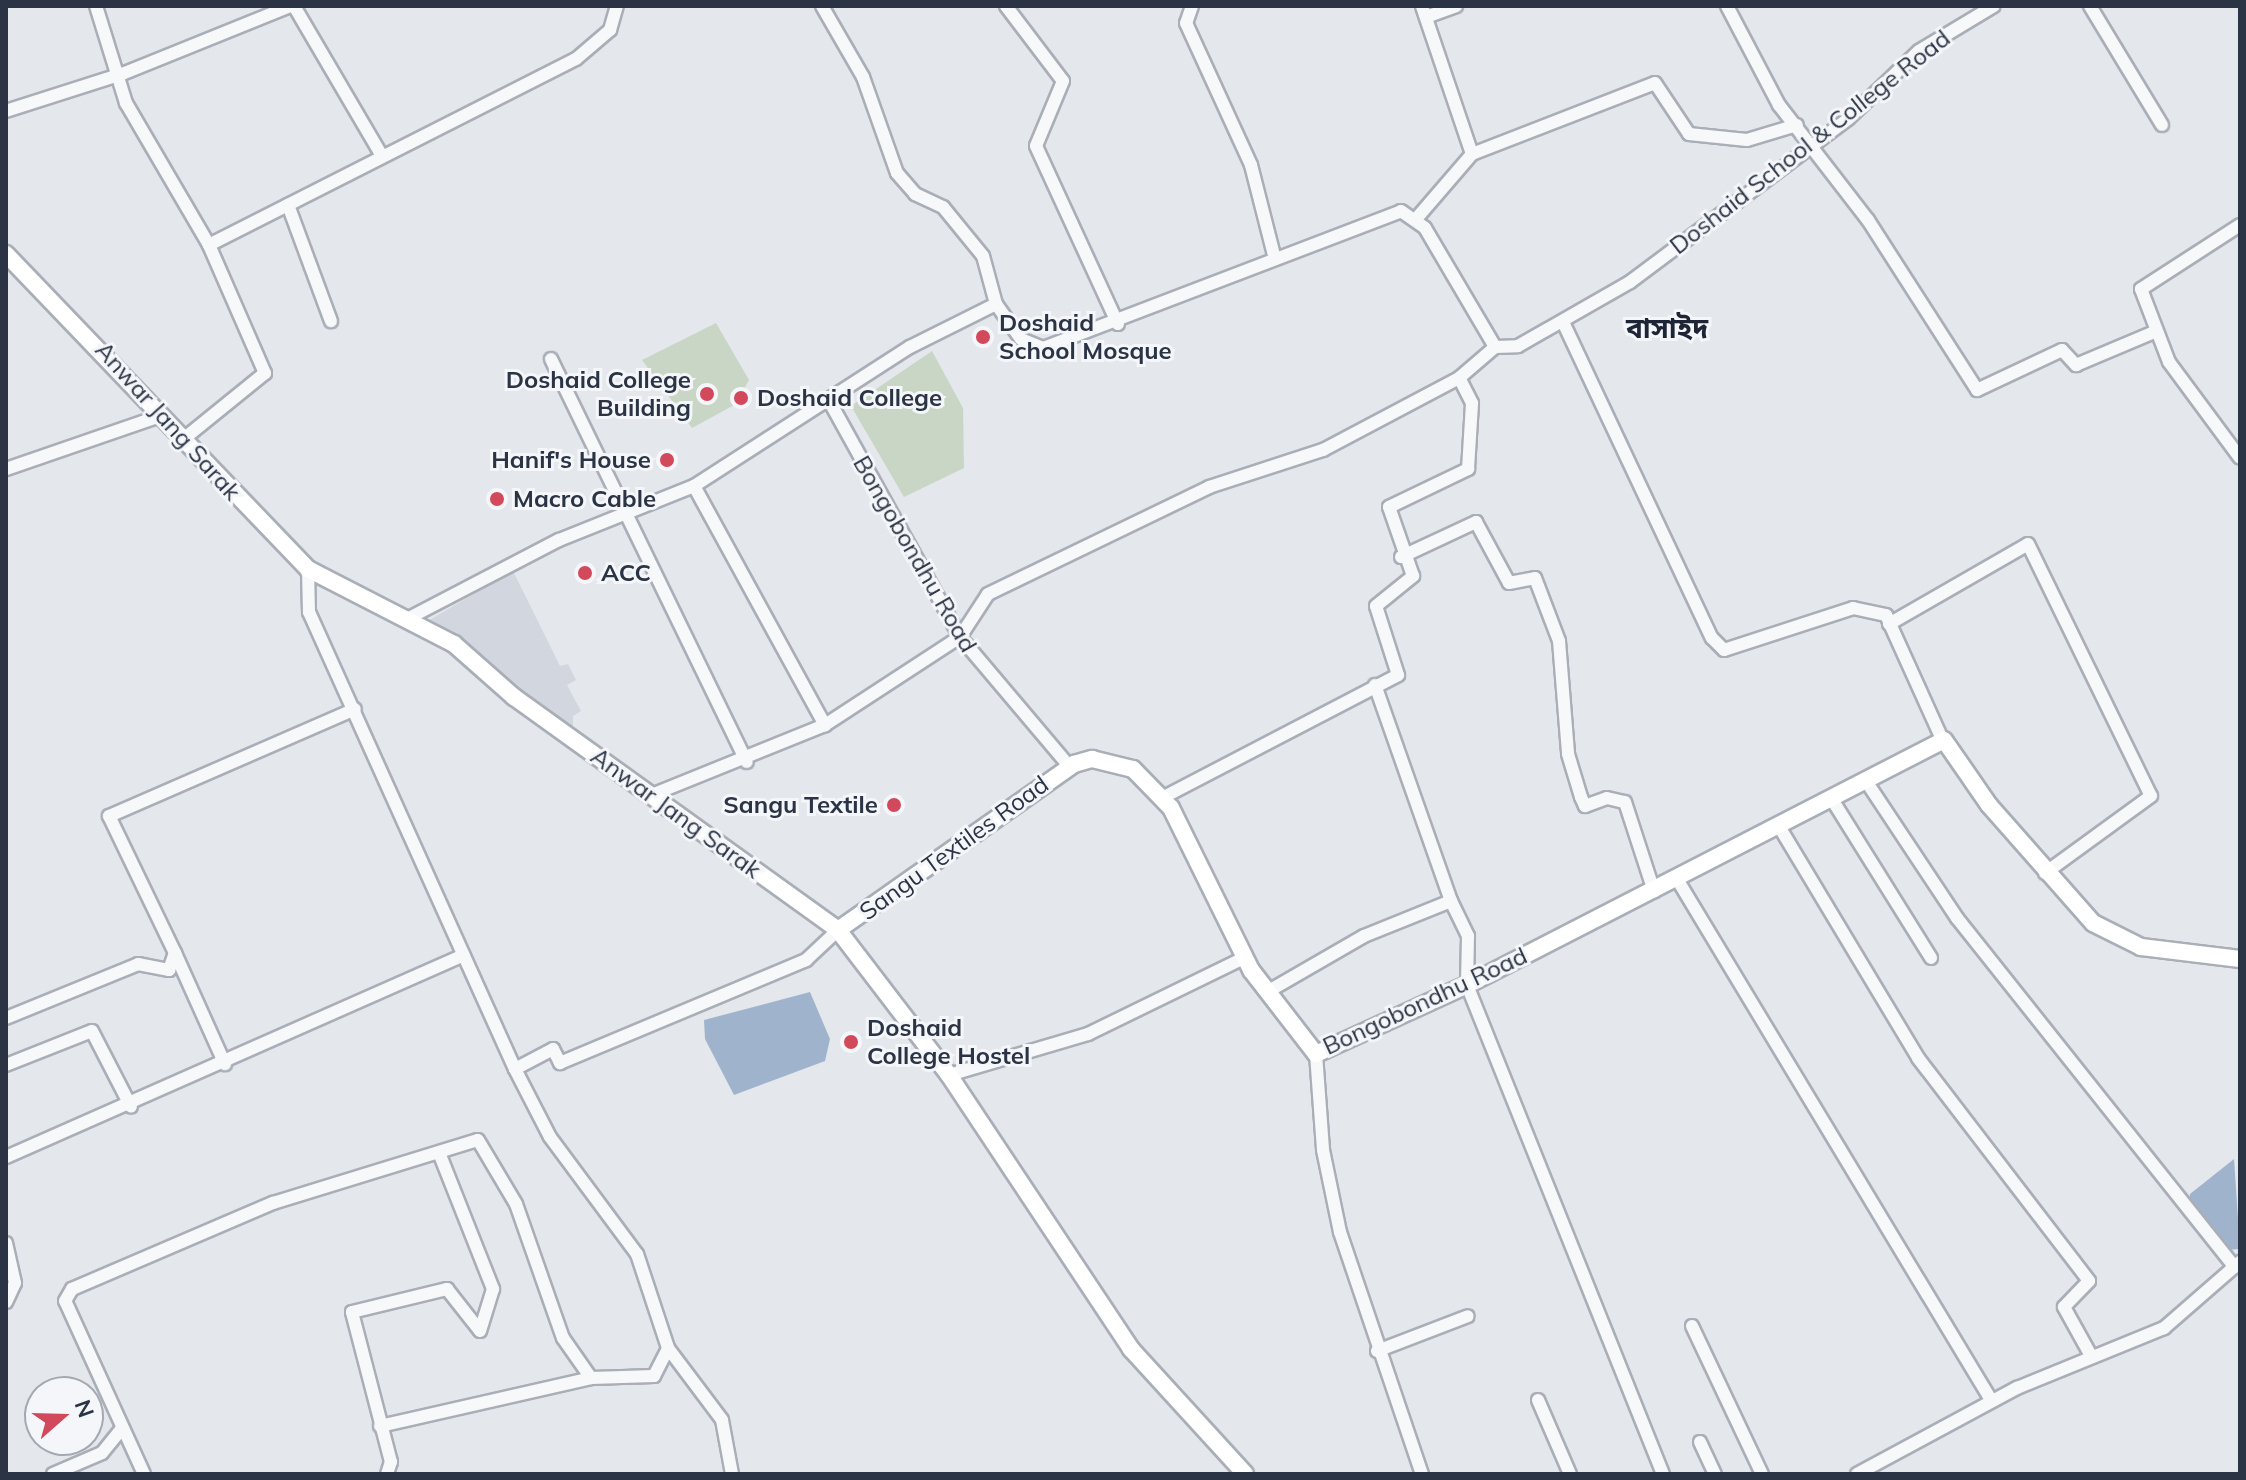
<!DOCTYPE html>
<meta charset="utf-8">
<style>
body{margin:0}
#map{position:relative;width:2246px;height:1480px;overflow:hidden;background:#e4e7ec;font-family:Mulish,"Noto Sans Bengali",sans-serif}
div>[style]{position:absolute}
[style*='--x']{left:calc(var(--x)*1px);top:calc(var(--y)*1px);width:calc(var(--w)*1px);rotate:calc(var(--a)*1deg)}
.built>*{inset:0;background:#d2d6de}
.green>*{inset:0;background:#c9d6c5}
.water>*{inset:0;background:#9fb4cc}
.roads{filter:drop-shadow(2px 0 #a9aeb7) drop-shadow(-2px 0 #a9aeb7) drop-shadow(0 2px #a9aeb7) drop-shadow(0 -2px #a9aeb7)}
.street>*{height:12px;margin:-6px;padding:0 6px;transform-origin:6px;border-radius:6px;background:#f7f8fa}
.secondary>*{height:16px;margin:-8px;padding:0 8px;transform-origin:8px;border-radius:8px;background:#fff}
.dots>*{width:22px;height:22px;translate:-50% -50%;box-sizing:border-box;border:4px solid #f4f6f9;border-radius:50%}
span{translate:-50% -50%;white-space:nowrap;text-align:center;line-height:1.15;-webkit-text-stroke:6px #f4f6f9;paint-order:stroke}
.street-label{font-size:24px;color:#2b3445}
.poi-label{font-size:24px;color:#2b3445;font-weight:700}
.left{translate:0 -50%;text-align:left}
.right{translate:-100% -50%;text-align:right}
.quarter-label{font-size:28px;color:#1d2536;font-weight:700}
.frame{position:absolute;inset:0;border:8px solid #2b3445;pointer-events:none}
.north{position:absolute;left:24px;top:1376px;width:80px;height:80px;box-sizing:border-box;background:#f4f6f9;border:2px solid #a4a8b1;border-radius:50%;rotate:70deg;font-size:22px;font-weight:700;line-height:32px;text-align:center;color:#2b3445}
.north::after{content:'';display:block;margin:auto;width:28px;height:36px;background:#d1495b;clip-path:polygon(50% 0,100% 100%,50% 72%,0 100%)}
</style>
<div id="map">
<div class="built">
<i style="clip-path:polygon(513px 571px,560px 666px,568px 664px,576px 680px,567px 685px,581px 711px,573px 716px,573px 733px,421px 625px)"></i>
</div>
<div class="green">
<i style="clip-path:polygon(716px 323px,749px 380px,736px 404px,692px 428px,642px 360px)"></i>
<i style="clip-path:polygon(932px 351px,963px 408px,964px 468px,904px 497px,851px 406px)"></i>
</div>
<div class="water">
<i style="clip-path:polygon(810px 992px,830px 1039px,825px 1061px,734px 1095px,705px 1039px,704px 1020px)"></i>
<i style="clip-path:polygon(2234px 1159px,2240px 1249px,2226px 1250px,2189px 1205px,2190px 1194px)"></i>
</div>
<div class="roads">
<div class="street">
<i style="--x:96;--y:6;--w:102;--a:72.8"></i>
<i style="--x:126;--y:103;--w:164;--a:59.7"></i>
<i style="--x:209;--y:245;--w:140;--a:66.4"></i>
<i style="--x:265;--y:373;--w:108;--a:141"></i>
<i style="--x:294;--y:6;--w:174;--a:59.6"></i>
<i style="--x:822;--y:6;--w:82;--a:60"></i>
<i style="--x:863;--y:77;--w:102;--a:70.5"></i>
<i style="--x:897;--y:173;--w:28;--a:49"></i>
<i style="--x:915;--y:194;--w:31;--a:25"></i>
<i style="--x:943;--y:207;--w:63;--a:50.8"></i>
<i style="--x:983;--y:256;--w:50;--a:74.8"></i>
<i style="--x:1006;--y:6;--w:94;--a:52.8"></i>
<i style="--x:1063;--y:81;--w:70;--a:112.6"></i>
<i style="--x:1036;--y:146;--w:196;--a:65.3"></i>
<i style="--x:1192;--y:6;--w:18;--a:109"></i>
<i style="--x:1186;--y:23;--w:156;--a:65.4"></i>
<i style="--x:1251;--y:165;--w:97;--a:75.7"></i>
<i style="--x:1727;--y:6;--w:112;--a:62.3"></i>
<i style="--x:1779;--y:105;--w:145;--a:52.3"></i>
<i style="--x:1868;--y:220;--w:202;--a:57.3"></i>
<i style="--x:1977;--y:390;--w:94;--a:-25.2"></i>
<i style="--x:2062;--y:350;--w:21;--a:47"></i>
<i style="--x:2076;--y:365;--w:85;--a:-22.9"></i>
<i style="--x:2090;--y:6;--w:139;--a:58.8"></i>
<i style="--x:1426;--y:17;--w:32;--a:-20"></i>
<i style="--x:6;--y:111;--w:122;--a:-17.7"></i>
<i style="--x:122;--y:74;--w:181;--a:-22"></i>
<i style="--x:1472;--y:154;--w:196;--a:-21.2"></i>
<i style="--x:1655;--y:83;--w:61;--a:56.3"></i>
<i style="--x:1689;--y:134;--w:58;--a:5.9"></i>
<i style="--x:1747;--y:140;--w:52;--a:-16.7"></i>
<i style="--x:288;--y:205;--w:124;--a:69.7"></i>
<i style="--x:1416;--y:219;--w:86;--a:-49.3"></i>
<i style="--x:1472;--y:154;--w:156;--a:-108.7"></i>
<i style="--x:2240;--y:225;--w:118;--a:147.1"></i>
<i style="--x:2141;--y:289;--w:78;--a:69"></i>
<i style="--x:2169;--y:362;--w:119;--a:53.5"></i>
<i style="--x:209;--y:245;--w:411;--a:-26.9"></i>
<i style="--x:576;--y:59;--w:45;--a:-40.5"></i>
<i style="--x:610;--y:30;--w:25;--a:-74"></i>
<i style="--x:996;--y:304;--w:43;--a:54.5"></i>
<i style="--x:1021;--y:339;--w:24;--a:22"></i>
<i style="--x:1043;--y:348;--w:383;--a:-20.9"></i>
<i style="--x:1401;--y:211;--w:29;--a:35"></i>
<i style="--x:1425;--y:228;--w:138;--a:59.5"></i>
<i style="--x:1495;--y:347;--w:23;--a:-2"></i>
<i style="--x:1518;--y:346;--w:129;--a:-29.7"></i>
<i style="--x:1630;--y:282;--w:272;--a:-36.8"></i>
<i style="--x:1848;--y:119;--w:98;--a:-43.8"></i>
<i style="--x:1919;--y:51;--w:87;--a:-31"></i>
<i style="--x:1563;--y:322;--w:349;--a:64.8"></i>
<i style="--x:1712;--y:638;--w:17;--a:45"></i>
<i style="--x:1724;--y:650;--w:136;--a:-18"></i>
<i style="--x:1853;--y:608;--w:34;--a:12"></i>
<i style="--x:1886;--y:615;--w:138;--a:65.7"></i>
<i style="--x:551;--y:359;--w:448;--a:64.1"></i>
<i style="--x:831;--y:404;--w:266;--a:61"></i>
<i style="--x:960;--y:637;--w:170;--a:49.8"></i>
<i style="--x:6;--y:469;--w:163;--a:-19"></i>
<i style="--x:694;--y:486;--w:273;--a:61.3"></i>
<i style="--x:1401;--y:557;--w:83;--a:-25"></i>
<i style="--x:1476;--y:522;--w:69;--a:61.6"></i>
<i style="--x:1509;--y:583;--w:26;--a:-11"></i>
<i style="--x:1535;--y:578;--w:67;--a:69.1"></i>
<i style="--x:1559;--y:641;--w:113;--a:85.4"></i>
<i style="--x:1568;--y:754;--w:45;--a:73.2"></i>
<i style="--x:1581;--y:797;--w:10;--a:66"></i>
<i style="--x:1585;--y:806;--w:23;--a:-20"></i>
<i style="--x:1607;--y:798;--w:18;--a:13"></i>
<i style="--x:1625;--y:802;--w:94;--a:72"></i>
<i style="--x:308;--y:569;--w:43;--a:88.7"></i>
<i style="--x:309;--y:612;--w:501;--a:65.74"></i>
<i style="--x:515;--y:1069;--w:76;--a:62.8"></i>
<i style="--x:550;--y:1137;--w:146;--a:53.4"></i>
<i style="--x:637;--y:1254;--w:99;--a:71.7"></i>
<i style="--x:668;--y:1348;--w:90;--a:53.1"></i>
<i style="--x:722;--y:1420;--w:55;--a:79.5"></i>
<i style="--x:409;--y:618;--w:169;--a:-27.5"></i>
<i style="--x:559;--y:540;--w:145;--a:-21.8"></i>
<i style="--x:694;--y:486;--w:257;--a:-32.8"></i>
<i style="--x:910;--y:347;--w:96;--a:-26.6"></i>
<i style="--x:1889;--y:624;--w:160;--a:-29.9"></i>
<i style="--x:2028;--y:544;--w:280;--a:64"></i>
<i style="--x:2151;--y:796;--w:131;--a:144"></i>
<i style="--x:1375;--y:685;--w:229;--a:70.6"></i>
<i style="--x:1868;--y:784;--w:161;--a:56.4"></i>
<i style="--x:1957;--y:918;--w:446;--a:51.5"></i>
<i style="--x:649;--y:796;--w:190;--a:-22"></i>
<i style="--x:825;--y:725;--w:161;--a:-33.1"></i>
<i style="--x:960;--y:637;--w:51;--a:-56.9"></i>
<i style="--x:988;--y:594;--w:246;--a:-25.8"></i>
<i style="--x:1209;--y:487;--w:120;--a:-18"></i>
<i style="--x:1323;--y:450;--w:154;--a:-27.9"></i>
<i style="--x:1459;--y:378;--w:48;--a:-40.7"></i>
<i style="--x:1162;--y:798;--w:266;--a:-27.5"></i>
<i style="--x:1398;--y:675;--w:72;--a:-107.7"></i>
<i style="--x:1376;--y:606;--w:48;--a:-39"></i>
<i style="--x:1413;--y:576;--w:73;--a:-109.2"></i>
<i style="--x:1389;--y:507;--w:88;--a:-25.7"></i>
<i style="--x:1468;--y:469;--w:66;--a:-86.5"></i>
<i style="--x:1472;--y:403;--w:28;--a:-117"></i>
<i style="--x:1833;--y:801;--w:185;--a:58"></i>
<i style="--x:1780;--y:828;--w:268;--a:59"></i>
<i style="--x:1918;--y:1058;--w:281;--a:52.5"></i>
<i style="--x:2089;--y:1281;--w:36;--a:134"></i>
<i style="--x:2064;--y:1307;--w:54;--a:61"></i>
<i style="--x:1677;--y:879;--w:608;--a:58.92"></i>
<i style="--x:175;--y:953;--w:122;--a:65.8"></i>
<i style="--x:1267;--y:992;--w:112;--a:-30"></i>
<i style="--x:1364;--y:936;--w:94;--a:-21.9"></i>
<i style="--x:1451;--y:901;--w:39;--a:64"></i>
<i style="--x:1468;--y:936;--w:49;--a:91.2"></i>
<i style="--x:1467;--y:985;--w:527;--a:68.16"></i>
<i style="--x:6;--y:1018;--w:143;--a:-22.2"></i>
<i style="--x:138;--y:964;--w:32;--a:11"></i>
<i style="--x:169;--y:970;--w:18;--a:-71"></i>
<i style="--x:175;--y:953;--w:152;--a:-115.7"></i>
<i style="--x:109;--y:816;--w:268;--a:-23.5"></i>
<i style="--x:1316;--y:1054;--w:96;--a:85.8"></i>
<i style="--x:1323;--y:1150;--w:84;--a:78.3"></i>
<i style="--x:1340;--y:1232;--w:256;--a:71.3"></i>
<i style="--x:6;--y:1065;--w:92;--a:-21.6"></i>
<i style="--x:92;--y:1031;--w:85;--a:62.8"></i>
<i style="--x:515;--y:1069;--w:43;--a:-27.8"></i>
<i style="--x:553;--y:1049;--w:16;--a:63"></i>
<i style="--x:560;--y:1063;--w:267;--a:-22.7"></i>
<i style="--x:806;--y:960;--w:44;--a:-43.2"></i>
<i style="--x:949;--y:1075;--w:145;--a:-16.4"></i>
<i style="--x:1088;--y:1034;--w:167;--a:-26"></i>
<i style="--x:6;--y:1157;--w:500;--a:-23.8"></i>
<i style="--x:6;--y:1243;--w:41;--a:77.3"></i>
<i style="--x:15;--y:1283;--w:21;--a:115"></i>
<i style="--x:1692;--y:1326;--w:164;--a:64.7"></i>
<i style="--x:1377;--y:1351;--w:97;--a:-21"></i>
<i style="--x:1538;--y:1400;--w:81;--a:66.6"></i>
<i style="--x:380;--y:1426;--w:216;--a:-12.8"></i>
<i style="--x:1700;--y:1442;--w:35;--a:65"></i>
<i style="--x:53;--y:1474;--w:53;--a:-23.2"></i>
<i style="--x:102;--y:1453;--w:32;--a:-51"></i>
<i style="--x:144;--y:1474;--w:190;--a:-114.5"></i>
<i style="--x:65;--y:1301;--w:14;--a:-60"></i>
<i style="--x:72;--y:1289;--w:219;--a:-23.2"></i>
<i style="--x:273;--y:1203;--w:214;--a:-17.1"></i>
<i style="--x:478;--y:1140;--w:74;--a:59.3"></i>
<i style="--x:516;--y:1204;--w:142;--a:70.7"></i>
<i style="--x:563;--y:1338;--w:49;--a:55"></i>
<i style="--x:591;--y:1378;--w:63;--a:-1.8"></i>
<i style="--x:654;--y:1376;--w:31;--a:-63"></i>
<i style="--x:387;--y:1474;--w:13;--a:-72"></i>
<i style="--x:391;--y:1462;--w:155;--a:-104.6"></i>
<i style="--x:352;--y:1312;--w:98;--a:-13.6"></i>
<i style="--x:447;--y:1289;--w:53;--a:51.8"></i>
<i style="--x:480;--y:1331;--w:44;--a:-72.8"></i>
<i style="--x:493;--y:1289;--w:144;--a:-111.6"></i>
<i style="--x:1857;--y:1474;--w:182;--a:-28.3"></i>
<i style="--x:2017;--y:1388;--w:159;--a:-22.2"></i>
<i style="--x:2164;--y:1328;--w:101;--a:-41"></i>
</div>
<div class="secondary">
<i style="--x:6;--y:254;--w:436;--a:46.2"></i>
<i style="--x:308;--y:569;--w:164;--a:27.2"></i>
<i style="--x:454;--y:644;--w:80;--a:41.5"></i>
<i style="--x:514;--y:697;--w:399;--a:35.7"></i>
<i style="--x:838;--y:930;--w:183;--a:52.6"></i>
<i style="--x:949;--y:1075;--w:329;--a:56.4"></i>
<i style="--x:1131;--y:1349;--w:169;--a:47.6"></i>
<i style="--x:838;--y:930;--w:289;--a:-35.1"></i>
<i style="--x:1074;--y:764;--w:19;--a:-16"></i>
<i style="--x:1092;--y:759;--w:42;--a:13.7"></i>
<i style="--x:1133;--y:769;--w:54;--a:45.7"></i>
<i style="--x:1171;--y:808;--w:181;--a:63.7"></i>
<i style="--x:1251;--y:970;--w:106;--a:52.3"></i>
<i style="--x:1316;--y:1054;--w:166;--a:-24.6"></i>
<i style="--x:1467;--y:985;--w:536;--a:-27.19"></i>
<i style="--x:1944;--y:740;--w:79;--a:55.3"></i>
<i style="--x:1989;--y:805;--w:157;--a:48.6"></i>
<i style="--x:2093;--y:923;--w:54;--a:26.6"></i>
<i style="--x:2141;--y:947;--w:100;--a:6.9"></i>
</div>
</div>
<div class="dots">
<i style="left:983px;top:337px;background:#d1495b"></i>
<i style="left:707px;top:394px;background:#d1495b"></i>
<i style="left:741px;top:398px;background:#d1495b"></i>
<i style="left:667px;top:460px;background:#d1495b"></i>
<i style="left:497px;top:499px;background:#d1495b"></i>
<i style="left:585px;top:573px;background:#d1495b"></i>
<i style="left:894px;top:805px;background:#d1495b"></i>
<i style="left:851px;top:1042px;background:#d1495b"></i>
</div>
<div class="street-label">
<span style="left:1810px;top:142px;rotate:-38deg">Doshaid School &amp; College Road</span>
<span style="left:168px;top:421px;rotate:48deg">Anwar Jang Sarak</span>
<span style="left:915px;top:554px;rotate:60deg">Bongobondhu Road</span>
<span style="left:676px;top:813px;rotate:36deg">Anwar Jang Sarak</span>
<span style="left:954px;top:848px;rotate:-36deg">Sangu Textiles Road</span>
<span style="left:1425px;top:1001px;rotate:-25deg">Bongobondhu Road</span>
</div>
<div class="poi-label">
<span class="left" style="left:999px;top:337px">Doshaid<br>School Mosque</span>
<span class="right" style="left:691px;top:394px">Doshaid College<br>Building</span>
<span class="left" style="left:757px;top:398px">Doshaid College</span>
<span class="right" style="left:651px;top:460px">Hanif's House</span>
<span class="left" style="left:513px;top:499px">Macro Cable</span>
<span class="left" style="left:601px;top:573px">ACC</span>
<span class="right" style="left:878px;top:805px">Sangu Textile</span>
<span class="left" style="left:867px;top:1042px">Doshaid<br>College Hostel</span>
</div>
<div class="quarter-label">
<span style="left:1667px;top:328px">বাসাইদ</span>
</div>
<div class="frame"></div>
<div class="north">N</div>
</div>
